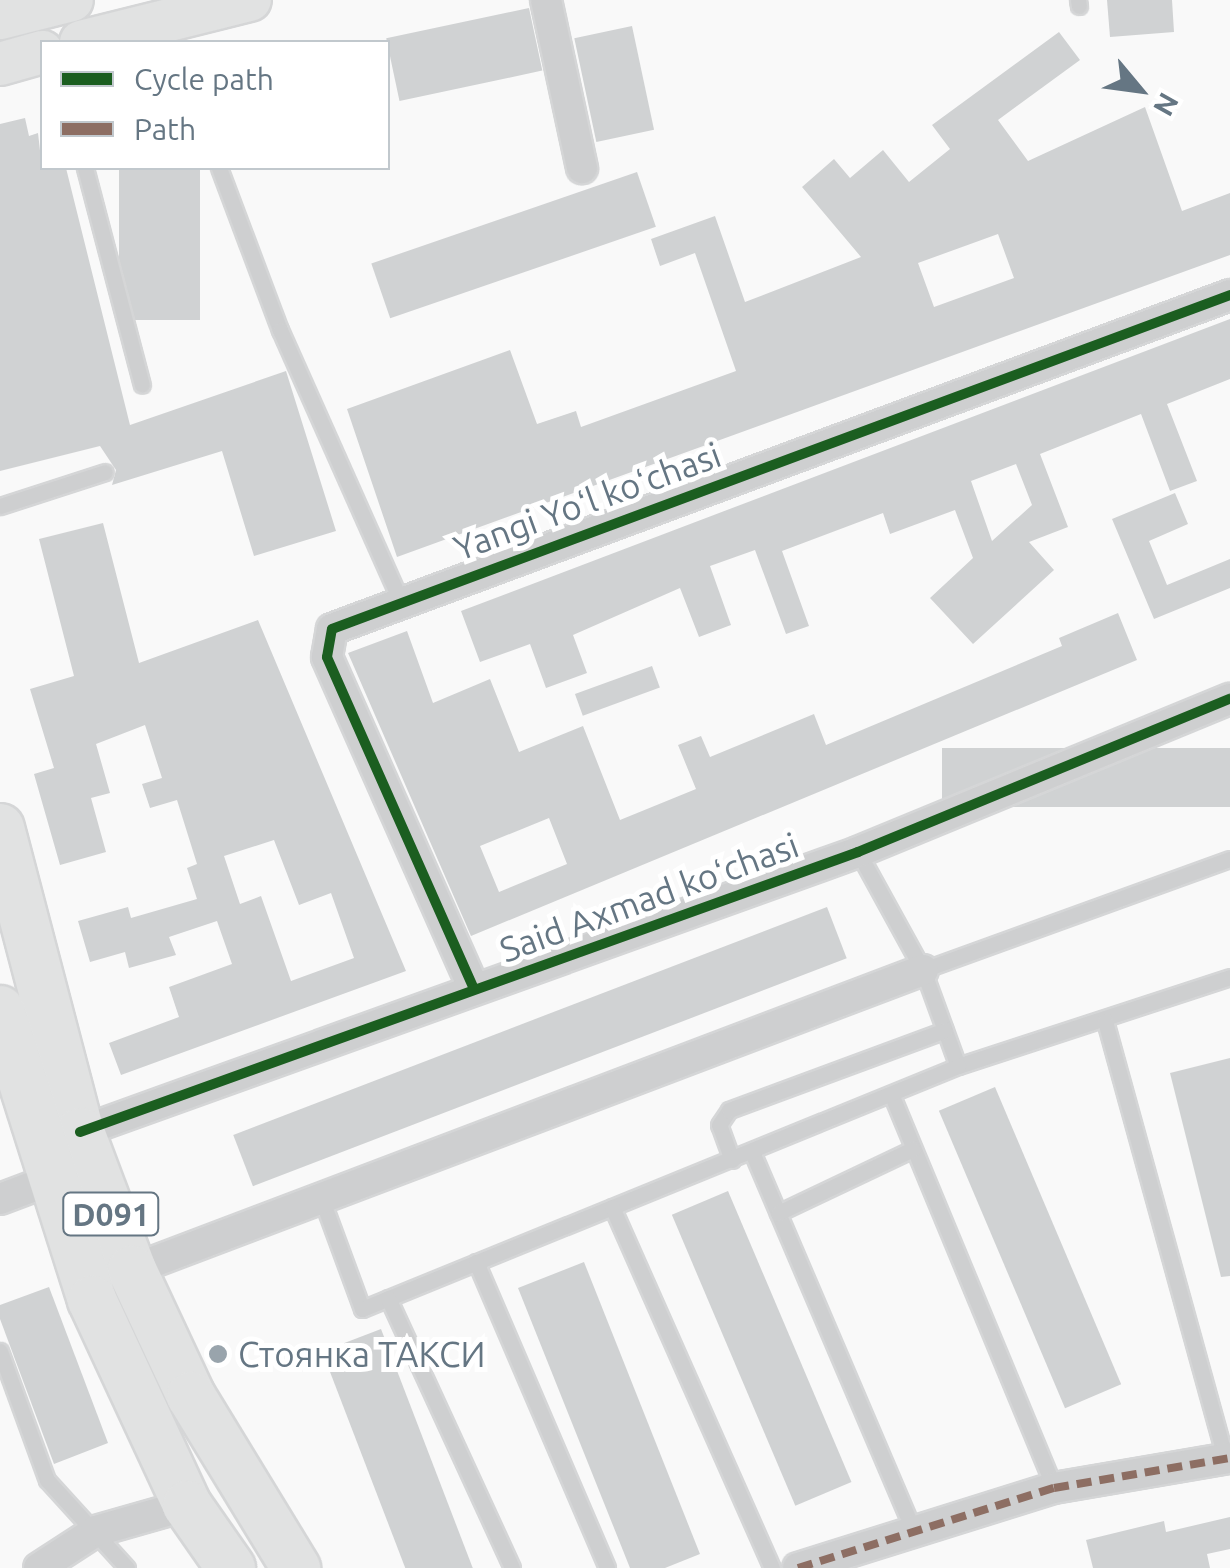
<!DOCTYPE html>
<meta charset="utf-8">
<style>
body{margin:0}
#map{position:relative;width:1230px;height:1568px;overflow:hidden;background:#f9f9f9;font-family:Ubuntu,sans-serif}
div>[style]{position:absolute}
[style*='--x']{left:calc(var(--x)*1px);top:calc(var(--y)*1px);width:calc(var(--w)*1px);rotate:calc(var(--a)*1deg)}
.building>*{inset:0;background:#d0d2d3;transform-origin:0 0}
.roads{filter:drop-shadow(2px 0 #d5d6d7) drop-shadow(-2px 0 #d5d6d7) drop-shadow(0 2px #d5d6d7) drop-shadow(0 -2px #d5d6d7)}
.service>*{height:15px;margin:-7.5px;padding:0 7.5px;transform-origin:7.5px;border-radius:7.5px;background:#cecfd0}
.minor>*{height:30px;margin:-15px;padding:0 15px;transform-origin:15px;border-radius:15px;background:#cecfd0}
.secondary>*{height:42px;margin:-21px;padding:0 21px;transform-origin:21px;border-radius:21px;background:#e1e2e2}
.trunk>*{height:48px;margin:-24px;padding:0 24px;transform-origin:24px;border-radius:24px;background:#e1e2e2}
.quiet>*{height:8px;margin-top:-4px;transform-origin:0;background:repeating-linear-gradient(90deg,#8d6e63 0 15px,transparent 0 23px)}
.cycleway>*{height:10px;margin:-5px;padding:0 5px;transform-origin:5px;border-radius:5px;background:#1b5e20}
.dots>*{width:28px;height:28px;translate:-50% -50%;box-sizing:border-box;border:5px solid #fff;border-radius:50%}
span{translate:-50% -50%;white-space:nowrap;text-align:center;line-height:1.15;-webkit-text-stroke:10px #fff;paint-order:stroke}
.shield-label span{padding:2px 8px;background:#fff;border:2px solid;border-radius:8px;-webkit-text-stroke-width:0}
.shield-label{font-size:32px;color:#657683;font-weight:700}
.street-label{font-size:35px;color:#657683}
.poi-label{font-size:35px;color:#657683}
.left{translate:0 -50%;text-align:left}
.legend{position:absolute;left:40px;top:40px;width:350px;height:130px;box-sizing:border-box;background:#fff;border:2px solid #c1c8cd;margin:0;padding:12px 18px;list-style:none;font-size:30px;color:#657683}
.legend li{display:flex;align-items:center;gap:20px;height:50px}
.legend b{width:50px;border:2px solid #c1c8cd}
.north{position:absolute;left:1090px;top:40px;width:100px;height:100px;-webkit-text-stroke:8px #fff;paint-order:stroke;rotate:119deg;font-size:28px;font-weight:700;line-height:40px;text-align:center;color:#657683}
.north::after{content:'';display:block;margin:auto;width:35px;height:45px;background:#657683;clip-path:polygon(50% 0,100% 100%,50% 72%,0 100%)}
</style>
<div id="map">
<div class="building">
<i style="clip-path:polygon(1107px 0,1172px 0,1174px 32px,1110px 37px)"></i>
<i style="left:529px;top:8px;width:64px;height:146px;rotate:78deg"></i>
<i style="left:632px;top:26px;width:106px;height:59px;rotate:78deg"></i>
<i style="clip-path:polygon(evenodd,1059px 32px,1080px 60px,998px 120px,1028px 161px,1145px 107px,1182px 211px,1230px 193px,1230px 255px,397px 557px,347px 409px,510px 350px,537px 424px,576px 411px,581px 427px,736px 371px,695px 253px,660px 266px,651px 239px,715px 216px,745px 302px,861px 257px,802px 187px,834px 159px,850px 178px,883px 150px,909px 182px,950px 149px,932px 125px,1059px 32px,998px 234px,1014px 278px,934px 307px,918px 263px,998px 234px)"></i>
<i style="clip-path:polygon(25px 118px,29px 136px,38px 133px,42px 168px,66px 168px,130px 425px,286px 371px,336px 531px,254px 556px,222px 451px,112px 485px,116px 470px,100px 446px,0 471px,0 124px)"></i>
<i style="left:119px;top:168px;width:81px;height:152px"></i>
<i style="left:637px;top:172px;width:58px;height:281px;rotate:71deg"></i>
<i style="clip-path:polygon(evenodd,1230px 319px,1230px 379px,1167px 404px,1197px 481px,1170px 491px,1141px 414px,1040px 454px,1068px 527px,1029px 542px,1054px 570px,973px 644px,930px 598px,973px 558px,955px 510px,890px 534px,883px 513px,782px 551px,809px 626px,786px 634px,755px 550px,710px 566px,731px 625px,699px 637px,680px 588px,573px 635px,587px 673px,546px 688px,530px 644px,480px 662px,461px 611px,1230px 319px,1016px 464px,1032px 505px,992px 541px,971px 481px,1016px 464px)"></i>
<i style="clip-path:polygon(1175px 493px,1188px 524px,1149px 541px,1167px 585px,1230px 559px,1230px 588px,1154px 619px,1112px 519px)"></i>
<i style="clip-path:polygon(evenodd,103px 523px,139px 663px,258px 620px,406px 971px,121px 1075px,109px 1043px,179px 1017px,169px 987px,232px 964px,217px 921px,169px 937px,176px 955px,129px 968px,125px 952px,90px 962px,78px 921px,128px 907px,131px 918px,197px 899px,187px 868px,197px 864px,177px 800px,150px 808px,142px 784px,162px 778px,145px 725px,96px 744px,110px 793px,91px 798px,106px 852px,60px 865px,34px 774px,54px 768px,30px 689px,74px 676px,39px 539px,103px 523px,274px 840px,299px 905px,331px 893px,354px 958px,291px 981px,261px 896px,240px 904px,224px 856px,274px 840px)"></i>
<i style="clip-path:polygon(evenodd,1118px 613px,1137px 660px,471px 936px,348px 653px,407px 631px,433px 703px,490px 679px,519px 752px,583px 726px,620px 820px,696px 789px,678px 745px,701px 736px,710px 757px,814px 714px,826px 745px,1062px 646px,1059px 638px,1118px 613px,549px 818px,567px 864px,499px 892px,480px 846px,549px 818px)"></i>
<i style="left:652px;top:666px;width:23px;height:82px;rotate:70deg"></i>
<i style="left:1230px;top:748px;width:59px;height:288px;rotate:90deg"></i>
<i style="left:827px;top:907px;width:55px;height:636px;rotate:69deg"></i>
<i style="clip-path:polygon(1230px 1058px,1230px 1276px,1221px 1277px,1170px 1073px)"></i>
<i style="left:995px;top:1087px;width:323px;height:61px;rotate:67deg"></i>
<i style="left:728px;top:1191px;width:316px;height:61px;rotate:67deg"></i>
<i style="clip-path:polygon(584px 1262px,700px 1554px,665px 1568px,630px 1568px,518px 1288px)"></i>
<i style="clip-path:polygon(49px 1287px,108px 1443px,54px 1464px,0 1319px,0 1305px)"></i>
<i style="left:381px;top:1329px;width:256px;height:63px;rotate:69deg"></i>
<i style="clip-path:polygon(1230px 1517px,1230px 1549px,1207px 1554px,1210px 1568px,1093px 1568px,1086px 1540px,1164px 1521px,1166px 1532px)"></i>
</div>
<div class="roads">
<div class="service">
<i style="--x:1078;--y:0;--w:6;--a:81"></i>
<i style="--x:85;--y:168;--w:224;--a:75.3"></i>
<i style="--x:219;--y:168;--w:173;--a:69.4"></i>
<i style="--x:280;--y:330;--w:295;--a:66"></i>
<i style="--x:0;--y:506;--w:110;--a:-17.9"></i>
<i style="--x:858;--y:852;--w:135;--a:61.2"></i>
<i style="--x:923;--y:970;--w:102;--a:70"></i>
<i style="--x:958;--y:1066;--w:286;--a:-18.1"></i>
<i style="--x:923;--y:970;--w:326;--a:-19.9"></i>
<i style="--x:1105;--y:1021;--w:454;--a:74.6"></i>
<i style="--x:892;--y:1096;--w:424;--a:67.5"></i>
<i style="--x:752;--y:1152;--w:408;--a:66.9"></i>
<i style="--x:732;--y:1160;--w:37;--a:-110"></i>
<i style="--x:719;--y:1125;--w:18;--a:-56"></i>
<i style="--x:729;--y:1110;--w:230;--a:-20.3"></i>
<i style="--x:322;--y:1200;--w:116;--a:69.8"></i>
<i style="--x:362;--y:1309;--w:644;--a:-22.18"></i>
<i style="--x:612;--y:1207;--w:395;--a:66.1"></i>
<i style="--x:778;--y:1213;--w:149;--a:-25.4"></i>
<i style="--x:476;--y:1262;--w:333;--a:66.8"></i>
<i style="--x:388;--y:1298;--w:297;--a:65.3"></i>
<i style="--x:0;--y:1351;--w:137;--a:70"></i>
<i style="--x:47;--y:1480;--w:119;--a:47.7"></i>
</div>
<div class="minor">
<i style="--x:546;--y:0;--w:172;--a:77.9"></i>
<i style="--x:474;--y:989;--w:363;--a:-113.9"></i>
<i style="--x:327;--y:657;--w:28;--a:-80"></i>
<i style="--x:332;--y:629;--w:958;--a:-20.4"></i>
<i style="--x:80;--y:1132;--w:827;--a:-19.79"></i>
<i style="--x:858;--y:852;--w:402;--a:-22.4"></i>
<i style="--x:0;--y:1199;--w:51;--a:-20.6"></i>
<i style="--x:132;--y:1270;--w:846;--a:-20.77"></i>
<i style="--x:39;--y:1568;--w:68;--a:-33"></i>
<i style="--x:96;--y:1531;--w:95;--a:-15.9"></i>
<i style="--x:798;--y:1568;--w:268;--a:-17.4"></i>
<i style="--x:1054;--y:1488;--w:179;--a:-9.7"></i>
</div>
<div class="secondary">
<i style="--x:0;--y:18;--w:74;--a:-14"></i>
<i style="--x:81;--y:42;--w:174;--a:-14"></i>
<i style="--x:0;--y:64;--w:44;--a:-15.9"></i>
</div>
<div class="trunk">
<i style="--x:0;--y:828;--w:314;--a:75.3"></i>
<i style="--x:80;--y:1132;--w:147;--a:69.4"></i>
<i style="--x:132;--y:1270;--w:139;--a:64.9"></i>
<i style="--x:191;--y:1396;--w:202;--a:58.6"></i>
<i style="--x:0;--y:1010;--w:304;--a:72.4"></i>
<i style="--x:92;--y:1300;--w:226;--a:65.1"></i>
<i style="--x:187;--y:1505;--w:77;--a:55.1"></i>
</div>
</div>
<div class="quiet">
<i style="--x:798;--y:1568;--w:268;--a:-17.4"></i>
<i style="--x:1054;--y:1488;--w:179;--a:-9.7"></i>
</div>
<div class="cycleway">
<i style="--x:474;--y:989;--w:363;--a:-113.9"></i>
<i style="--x:327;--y:657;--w:28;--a:-80"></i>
<i style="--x:332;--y:629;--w:958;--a:-20.4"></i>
<i style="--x:80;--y:1132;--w:827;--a:-19.79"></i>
<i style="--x:858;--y:852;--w:402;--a:-22.4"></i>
</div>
<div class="dots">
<i style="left:218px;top:1354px;background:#99a4ac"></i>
</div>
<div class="shield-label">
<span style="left:111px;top:1214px">D091</span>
</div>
<div class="street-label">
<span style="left:587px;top:501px;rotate:-20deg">Yangi Yoʻl koʻchasi</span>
<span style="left:649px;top:897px;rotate:-20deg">Said Axmad koʻchasi</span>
</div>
<div class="poi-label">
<span class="left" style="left:238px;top:1354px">Стоянка ТАКСИ</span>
</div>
<ul class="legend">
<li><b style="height:12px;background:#1b5e20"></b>Cycle path</li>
<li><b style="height:12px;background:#8d6e63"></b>Path</li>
</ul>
<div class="north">N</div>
</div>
